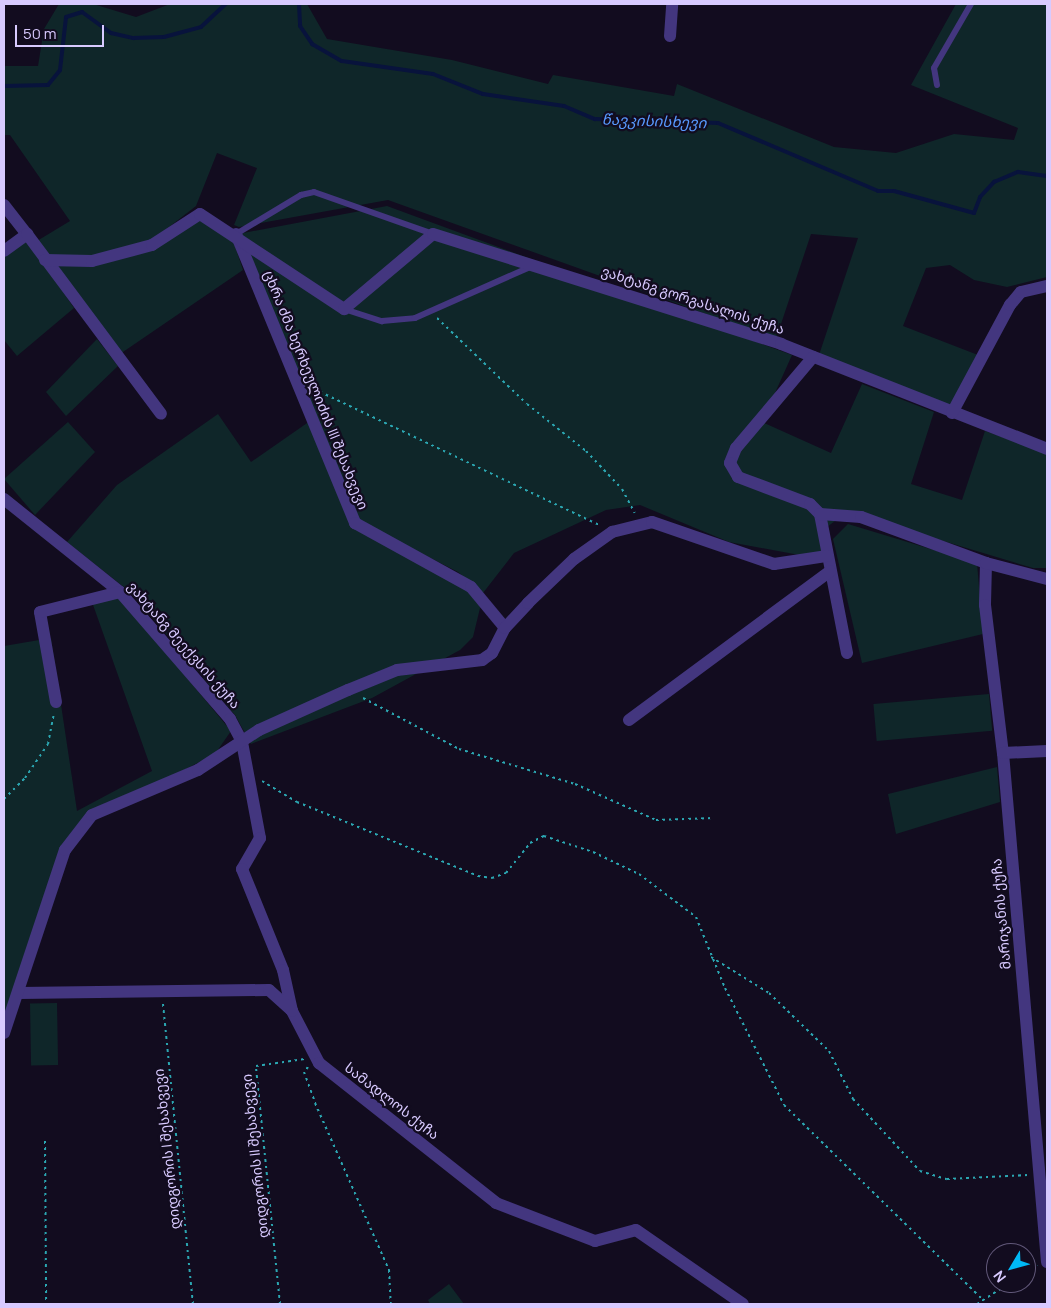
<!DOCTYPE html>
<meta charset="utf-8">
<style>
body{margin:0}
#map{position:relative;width:1051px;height:1308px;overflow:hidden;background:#120c1f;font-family:Manrope,"Noto Sans Georgian",sans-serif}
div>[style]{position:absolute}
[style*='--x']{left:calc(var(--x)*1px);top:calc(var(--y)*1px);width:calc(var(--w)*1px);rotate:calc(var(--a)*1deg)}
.green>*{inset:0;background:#0f2629;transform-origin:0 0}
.stream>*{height:4px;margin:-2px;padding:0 2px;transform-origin:2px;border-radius:2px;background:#08133c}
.path>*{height:2px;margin-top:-1px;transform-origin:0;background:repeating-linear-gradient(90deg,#2ba7b2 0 2.5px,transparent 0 6.5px)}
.lane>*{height:6px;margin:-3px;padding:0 3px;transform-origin:3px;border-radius:3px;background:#43367f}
.street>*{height:12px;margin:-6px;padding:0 6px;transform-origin:6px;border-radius:6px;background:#43367f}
span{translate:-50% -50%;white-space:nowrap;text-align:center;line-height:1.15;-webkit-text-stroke:4.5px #120c1f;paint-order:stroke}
.street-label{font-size:14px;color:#d8caff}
.water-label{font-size:15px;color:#589aff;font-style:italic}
.frame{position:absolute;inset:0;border:5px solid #d8caff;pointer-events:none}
.north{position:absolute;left:986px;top:1243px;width:50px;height:50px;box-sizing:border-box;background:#120c1f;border:1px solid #615879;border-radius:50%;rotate:233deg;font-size:14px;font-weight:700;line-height:20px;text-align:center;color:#d8caff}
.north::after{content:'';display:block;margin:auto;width:18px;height:22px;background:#00b9f5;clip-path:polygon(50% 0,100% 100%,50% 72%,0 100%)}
.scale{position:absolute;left:15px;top:25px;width:89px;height:22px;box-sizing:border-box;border:2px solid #d8caff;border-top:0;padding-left:6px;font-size:15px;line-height:18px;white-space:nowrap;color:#d8caff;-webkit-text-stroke:4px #120c1f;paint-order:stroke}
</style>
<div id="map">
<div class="green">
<i style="clip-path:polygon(59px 4px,93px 4px,136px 17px,170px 4px,307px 4px,327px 39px,452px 60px,548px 84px,553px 75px,674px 96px,677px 84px,834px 147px,896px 153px,954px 134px,1014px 140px,1018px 128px,911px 85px,956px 4px,1047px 4px,1047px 277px,1007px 287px,974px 280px,950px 265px,926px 268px,903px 326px,978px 355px,950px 408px,819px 355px,858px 238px,811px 234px,776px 339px,388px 200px,239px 227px,234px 225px,257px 168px,217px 153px,196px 206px,151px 241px,93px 258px,47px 257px,37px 241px,70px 221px,10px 135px,4px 135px,4px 66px,38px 66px,44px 29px)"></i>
<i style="clip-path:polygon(387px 206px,792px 355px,762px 422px,831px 453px,862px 384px,934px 412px,911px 484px,962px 500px,985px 431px,1047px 453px,1047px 568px,1033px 568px,857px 515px,843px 515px,823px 530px,826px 560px,729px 542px,640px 505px,606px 510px,514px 553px,483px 593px,458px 572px,358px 521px,238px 234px)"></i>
<i style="clip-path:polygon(199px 218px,232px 237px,243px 270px,120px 354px,52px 264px,91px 265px)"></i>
<i style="clip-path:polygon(27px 239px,74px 308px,17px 356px,4px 340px,4px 255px)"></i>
<i style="clip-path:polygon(97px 339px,118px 366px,66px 416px,46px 392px)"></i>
<i style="clip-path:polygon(218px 414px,251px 462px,310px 421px,352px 525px,469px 589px,481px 604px,473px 637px,460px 650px,372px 698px,251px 744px,235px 715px,130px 592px,67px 542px,117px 485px)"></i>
<i style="clip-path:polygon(68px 422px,95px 452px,35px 515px,4px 479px)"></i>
<i style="clip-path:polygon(848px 524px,977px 563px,983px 634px,862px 663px,833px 539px)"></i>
<i style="clip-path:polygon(118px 595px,231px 731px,215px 754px,133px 796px,105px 803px,64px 842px,4px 1021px,4px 646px,51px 638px,77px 811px,152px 771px,92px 602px)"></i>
<i style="left:989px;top:694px;width:37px;height:116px;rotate:85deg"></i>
<i style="clip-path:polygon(997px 767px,1000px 802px,896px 834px,888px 794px)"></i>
<i style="left:57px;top:1003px;width:62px;height:27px;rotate:89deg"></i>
<i style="clip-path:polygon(449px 1284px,464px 1304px,430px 1304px,428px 1300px)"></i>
</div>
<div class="stream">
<i style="--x:299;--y:4;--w:22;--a:87"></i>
<i style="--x:300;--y:26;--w:22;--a:56"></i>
<i style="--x:312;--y:44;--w:34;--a:30"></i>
<i style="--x:342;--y:61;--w:92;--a:8.1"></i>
<i style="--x:433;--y:74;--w:54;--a:21.8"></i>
<i style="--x:483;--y:94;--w:82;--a:8.4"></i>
<i style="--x:564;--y:106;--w:34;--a:23"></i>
<i style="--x:595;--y:119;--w:123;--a:1.9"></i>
<i style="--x:718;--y:123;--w:174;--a:23"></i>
<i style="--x:878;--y:191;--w:16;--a:0"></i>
<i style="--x:894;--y:191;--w:83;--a:15.4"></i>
<i style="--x:974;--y:213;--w:17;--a:-69"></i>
<i style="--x:980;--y:197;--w:21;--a:-47"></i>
<i style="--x:994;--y:182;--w:26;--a:-23"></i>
<i style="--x:1018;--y:172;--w:29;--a:8"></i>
<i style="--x:4;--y:86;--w:44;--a:-1.3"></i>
<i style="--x:48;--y:85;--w:19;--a:-51"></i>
<i style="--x:60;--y:70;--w:53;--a:-83.5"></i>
<i style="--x:66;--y:17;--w:17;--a:-17"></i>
<i style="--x:82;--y:12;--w:36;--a:36"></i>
<i style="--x:111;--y:33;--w:23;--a:13"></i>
<i style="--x:133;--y:38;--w:31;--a:-2"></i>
<i style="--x:164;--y:37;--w:38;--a:-15"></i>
<i style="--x:201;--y:27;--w:34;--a:-43"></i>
</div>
<div class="path">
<i style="--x:437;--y:318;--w:124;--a:43.7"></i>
<i style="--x:527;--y:404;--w:75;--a:38.5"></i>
<i style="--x:586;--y:451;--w:52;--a:46.5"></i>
<i style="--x:622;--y:489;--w:27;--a:62"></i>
<i style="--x:314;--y:389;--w:318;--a:25.5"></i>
<i style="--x:363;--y:698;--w:109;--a:28"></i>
<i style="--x:459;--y:749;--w:121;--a:16.8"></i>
<i style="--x:575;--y:784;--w:89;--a:24"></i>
<i style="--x:656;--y:820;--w:58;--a:-2"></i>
<i style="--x:262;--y:781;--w:41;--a:31"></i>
<i style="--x:297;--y:802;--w:196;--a:22.2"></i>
<i style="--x:478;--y:876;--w:14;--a:8"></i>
<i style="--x:492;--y:878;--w:15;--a:-20"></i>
<i style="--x:506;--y:873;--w:38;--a:-51"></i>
<i style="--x:530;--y:843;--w:16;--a:-27"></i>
<i style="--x:544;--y:836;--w:52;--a:18.1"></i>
<i style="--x:593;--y:852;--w:51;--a:25.6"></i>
<i style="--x:639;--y:874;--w:71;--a:37"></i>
<i style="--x:696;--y:917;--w:77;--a:67.8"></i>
<i style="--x:725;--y:988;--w:131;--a:63.2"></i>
<i style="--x:784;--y:1105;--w:279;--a:44.4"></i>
<i style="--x:4;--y:799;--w:30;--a:-45"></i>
<i style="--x:25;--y:778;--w:41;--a:-55.9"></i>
<i style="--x:48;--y:744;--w:32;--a:-79"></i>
<i style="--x:711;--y:957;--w:68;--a:31.8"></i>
<i style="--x:769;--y:993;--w:83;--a:44"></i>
<i style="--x:829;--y:1051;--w:54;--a:63.4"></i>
<i style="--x:853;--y:1099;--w:98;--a:47.1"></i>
<i style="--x:920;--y:1171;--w:28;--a:17"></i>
<i style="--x:947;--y:1179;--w:81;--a:-2.8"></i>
<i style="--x:163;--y:1004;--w:301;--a:84.3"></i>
<i style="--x:308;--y:1067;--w:6;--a:129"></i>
<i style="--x:304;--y:1072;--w:33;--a:70"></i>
<i style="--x:315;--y:1103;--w:183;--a:66.1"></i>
<i style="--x:389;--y:1270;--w:34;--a:87"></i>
<i style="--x:45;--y:1141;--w:163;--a:89.6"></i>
<i style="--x:1026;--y:1272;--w:13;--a:-32"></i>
<i style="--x:280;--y:1304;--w:239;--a:-95.8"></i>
<i style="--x:256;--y:1066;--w:49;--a:-8.3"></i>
<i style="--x:977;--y:1304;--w:38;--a:-33"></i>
</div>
<div class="lane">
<i style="--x:937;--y:85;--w:17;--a:-100"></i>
<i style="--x:934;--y:68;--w:74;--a:-60"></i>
<i style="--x:236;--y:234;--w:76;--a:-31"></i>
<i style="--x:301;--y:195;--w:13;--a:-13"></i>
<i style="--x:314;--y:192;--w:126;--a:19.4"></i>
<i style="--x:344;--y:309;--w:40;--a:18"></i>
<i style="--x:382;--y:321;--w:33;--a:-5"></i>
<i style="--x:415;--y:318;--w:126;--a:-23.9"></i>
</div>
<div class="street">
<i style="--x:670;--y:36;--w:32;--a:-86"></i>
<i style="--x:4;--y:205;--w:37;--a:52"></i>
<i style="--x:236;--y:234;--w:313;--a:67.6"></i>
<i style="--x:355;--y:523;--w:132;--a:28.9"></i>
<i style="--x:471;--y:587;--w:53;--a:50.3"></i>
<i style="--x:4;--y:251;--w:29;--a:-36"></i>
<i style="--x:27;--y:234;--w:224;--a:53.3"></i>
<i style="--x:45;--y:260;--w:47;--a:1.2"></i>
<i style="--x:92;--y:261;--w:62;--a:-14.9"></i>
<i style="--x:152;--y:245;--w:57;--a:-32.9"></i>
<i style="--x:200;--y:214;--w:173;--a:33.4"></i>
<i style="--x:344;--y:309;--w:116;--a:-40.1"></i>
<i style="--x:433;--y:234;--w:365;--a:17.5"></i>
<i style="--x:781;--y:344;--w:286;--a:21.5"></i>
<i style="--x:813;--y:357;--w:119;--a:130.2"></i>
<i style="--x:736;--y:448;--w:16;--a:112"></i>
<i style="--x:730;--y:463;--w:16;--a:60"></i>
<i style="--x:738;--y:477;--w:77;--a:20.6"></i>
<i style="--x:810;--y:504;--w:14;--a:45"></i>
<i style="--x:952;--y:413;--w:123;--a:-61.8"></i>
<i style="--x:1010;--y:305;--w:17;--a:-50"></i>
<i style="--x:1021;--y:292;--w:27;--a:-13"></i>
<i style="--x:4;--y:499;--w:149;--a:38.7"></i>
<i style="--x:120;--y:592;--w:168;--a:49.1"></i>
<i style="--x:230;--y:719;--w:26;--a:62"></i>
<i style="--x:242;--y:742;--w:98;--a:79.4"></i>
<i style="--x:260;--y:838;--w:36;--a:120"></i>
<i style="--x:242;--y:869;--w:109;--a:67.9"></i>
<i style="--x:283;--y:970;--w:42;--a:77.6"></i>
<i style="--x:292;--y:1011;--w:59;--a:62.6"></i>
<i style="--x:319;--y:1063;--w:226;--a:38.3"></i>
<i style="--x:496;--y:1203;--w:106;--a:21"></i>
<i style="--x:595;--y:1241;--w:42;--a:-15"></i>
<i style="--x:636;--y:1230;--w:130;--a:34.7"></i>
<i style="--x:986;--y:563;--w:42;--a:91.4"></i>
<i style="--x:985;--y:605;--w:149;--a:83.1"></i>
<i style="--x:1003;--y:753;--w:511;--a:85.06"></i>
<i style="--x:847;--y:653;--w:142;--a:-101"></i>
<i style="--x:820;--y:514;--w:41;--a:4.2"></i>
<i style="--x:861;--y:517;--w:133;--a:20.2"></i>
<i style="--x:986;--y:563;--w:63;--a:14.7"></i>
<i style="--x:56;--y:702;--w:91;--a:-100.1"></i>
<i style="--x:40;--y:612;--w:82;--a:-14"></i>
<i style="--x:629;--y:720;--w:250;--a:-36.5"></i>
<i style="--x:1003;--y:753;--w:44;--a:-2.6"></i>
<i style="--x:19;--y:993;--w:250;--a:-0.7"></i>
<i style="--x:269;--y:990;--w:31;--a:42"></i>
<i style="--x:4;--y:1033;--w:193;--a:-71.6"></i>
<i style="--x:65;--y:850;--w:44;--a:-52.4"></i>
<i style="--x:92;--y:815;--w:115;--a:-23"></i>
<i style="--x:198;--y:770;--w:73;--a:-33.3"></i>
<i style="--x:259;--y:730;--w:98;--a:-24.2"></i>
<i style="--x:348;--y:690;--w:53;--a:-22.2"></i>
<i style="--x:397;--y:670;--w:86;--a:-6.7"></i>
<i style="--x:482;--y:660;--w:12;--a:-35"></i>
<i style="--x:492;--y:653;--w:28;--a:-63"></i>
<i style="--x:505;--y:628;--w:34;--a:-47"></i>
<i style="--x:528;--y:603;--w:64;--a:-43.7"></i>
<i style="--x:574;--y:559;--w:47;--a:-35.4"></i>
<i style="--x:612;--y:532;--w:41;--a:-14"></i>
<i style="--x:652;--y:522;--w:129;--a:19"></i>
<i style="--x:774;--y:564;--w:54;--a:-8.6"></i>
</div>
<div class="street-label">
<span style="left:693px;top:300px;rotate:18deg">ვახტანგ გორგასალის ქუჩა</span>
<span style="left:316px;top:390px;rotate:68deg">ცხრა ძმა ხერხეულიძის III შესახვევი</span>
<span style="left:184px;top:645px;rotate:49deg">ვახტანგ მეექვსის ქუჩა</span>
<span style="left:1001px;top:914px;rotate:-95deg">მარიჯანის ქუჩა</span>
<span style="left:392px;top:1101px;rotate:38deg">სამადლოს ქუჩა</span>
<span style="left:167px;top:1149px;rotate:-96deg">დიდგორის I შესახვევი</span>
<span style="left:255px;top:1156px;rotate:-96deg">დიდგორის II შესახვევი</span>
</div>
<div class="water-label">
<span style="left:654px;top:121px;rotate:2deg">წავკისისხევი</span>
</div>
<div class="frame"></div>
<div class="north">N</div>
<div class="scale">50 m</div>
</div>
